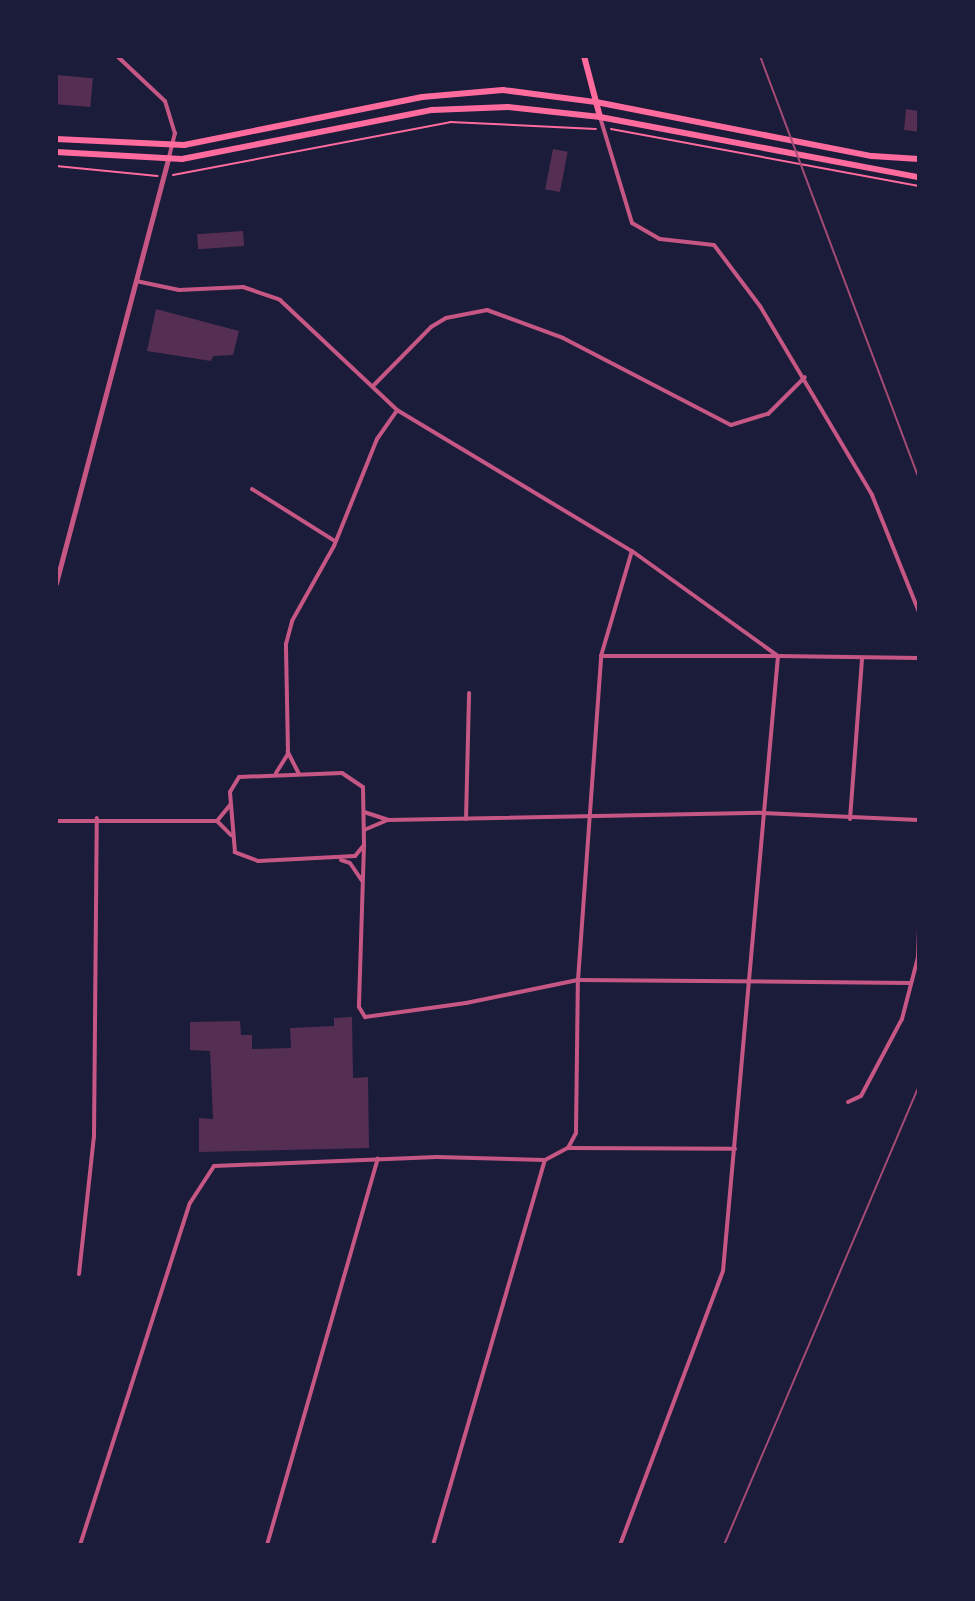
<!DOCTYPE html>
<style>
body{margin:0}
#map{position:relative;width:975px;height:1601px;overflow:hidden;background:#1b1b3a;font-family:Lato,sans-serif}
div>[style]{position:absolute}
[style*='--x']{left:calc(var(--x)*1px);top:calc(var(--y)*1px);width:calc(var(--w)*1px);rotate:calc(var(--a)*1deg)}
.building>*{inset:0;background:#542f53;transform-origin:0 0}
.path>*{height:2px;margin:-1px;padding:0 1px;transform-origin:1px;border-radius:1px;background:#ff6b9d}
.minor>*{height:4px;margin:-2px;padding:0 2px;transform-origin:2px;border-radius:2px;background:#c65784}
.tertiary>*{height:5px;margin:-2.5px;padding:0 2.5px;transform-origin:2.5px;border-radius:2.5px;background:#c65784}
.secondary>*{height:6px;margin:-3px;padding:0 3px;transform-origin:3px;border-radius:3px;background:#ff6b9d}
.rail>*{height:2px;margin:-1px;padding:0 1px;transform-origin:1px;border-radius:1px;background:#a44b75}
span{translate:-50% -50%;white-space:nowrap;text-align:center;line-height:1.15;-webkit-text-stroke:6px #1b1b3a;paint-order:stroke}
.frame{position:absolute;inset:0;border:58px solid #1b1b3a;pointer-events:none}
</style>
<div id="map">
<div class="building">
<i style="left:56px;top:75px;width:37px;height:29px;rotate:5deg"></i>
<i style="clip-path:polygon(906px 109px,919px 111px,919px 132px,904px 130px)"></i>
<i style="left:553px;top:149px;width:15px;height:41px;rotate:11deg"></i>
<i style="left:243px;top:231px;width:15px;height:46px;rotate:86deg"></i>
<i style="clip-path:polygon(156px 309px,239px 331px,233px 355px,213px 356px,211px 361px,147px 351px)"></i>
<i style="clip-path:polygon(352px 1017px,353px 1078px,368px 1077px,369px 1148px,199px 1152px,199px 1118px,213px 1119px,210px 1051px,190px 1050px,190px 1022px,240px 1021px,241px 1035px,252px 1035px,252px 1049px,291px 1048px,290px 1028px,334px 1026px,334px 1018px)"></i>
</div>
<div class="path">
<i style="--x:611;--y:129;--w:313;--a:10.5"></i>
<i style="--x:56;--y:166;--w:102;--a:5.6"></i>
<i style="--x:173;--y:175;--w:282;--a:-10.8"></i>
<i style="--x:450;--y:122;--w:146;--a:2.7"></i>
</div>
<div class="minor">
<i style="--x:117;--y:56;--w:66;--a:43.2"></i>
<i style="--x:165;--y:101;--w:34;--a:73"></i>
<i style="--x:175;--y:133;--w:25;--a:104"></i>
<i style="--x:600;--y:117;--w:111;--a:73.2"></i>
<i style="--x:632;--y:223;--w:32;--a:30"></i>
<i style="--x:660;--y:239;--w:54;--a:6.3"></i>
<i style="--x:714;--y:245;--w:76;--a:53"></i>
<i style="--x:760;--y:306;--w:220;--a:59.3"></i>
<i style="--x:872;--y:495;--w:126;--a:68.1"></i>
<i style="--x:136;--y:281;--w:44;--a:11.8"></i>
<i style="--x:179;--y:290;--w:64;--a:-2.7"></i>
<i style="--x:243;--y:287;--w:39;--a:19"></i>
<i style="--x:280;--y:300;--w:161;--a:43.2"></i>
<i style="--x:397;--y:410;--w:274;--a:31"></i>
<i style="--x:632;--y:551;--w:180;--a:35.7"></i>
<i style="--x:778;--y:656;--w:141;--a:0.8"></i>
<i style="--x:373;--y:386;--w:83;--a:-45.5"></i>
<i style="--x:431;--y:327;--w:17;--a:-31"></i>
<i style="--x:446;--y:318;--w:42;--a:-11"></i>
<i style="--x:487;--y:310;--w:81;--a:20.2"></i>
<i style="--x:563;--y:338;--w:189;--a:27.4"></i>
<i style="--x:731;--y:425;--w:39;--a:-17"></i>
<i style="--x:768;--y:414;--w:52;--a:-45"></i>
<i style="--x:252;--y:489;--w:98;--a:32.1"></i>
<i style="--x:601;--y:656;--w:177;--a:0"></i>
<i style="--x:778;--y:656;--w:617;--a:95.11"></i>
<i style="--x:723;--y:1271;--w:293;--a:110.6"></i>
<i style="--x:276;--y:773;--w:22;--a:-58"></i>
<i style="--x:342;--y:773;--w:25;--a:34"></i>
<i style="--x:363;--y:787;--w:58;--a:89"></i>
<i style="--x:364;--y:845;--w:14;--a:129"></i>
<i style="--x:355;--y:856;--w:97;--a:177"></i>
<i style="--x:258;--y:861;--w:25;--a:-159"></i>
<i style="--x:235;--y:852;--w:60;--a:-94.8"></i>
<i style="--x:230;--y:792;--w:17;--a:-59"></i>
<i style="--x:239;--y:777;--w:103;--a:-2.2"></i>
<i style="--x:299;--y:774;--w:25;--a:-117"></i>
<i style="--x:288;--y:752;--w:108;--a:-91.1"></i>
<i style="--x:286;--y:644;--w:24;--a:-75"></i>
<i style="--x:292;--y:621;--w:86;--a:-60.8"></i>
<i style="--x:334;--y:546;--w:115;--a:-68.1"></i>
<i style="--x:377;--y:439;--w:35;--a:-55"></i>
<i style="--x:364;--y:812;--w:25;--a:18"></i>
<i style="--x:388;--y:820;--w:374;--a:-1.1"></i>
<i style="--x:762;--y:813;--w:157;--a:2.6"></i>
<i style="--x:466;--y:819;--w:126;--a:-88.6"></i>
<i style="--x:850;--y:819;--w:160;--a:-85.7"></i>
<i style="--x:56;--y:821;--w:161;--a:0"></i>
<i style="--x:217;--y:821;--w:20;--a:45"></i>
<i style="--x:217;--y:821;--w:21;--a:-51"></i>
<i style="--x:364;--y:830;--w:25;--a:-23"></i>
<i style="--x:364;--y:845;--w:162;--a:91.8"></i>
<i style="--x:359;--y:1007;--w:12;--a:59"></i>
<i style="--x:365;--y:1017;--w:102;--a:-7.9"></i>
<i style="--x:466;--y:1003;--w:114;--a:-11.6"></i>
<i style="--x:578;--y:980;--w:333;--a:0.5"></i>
<i style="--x:341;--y:860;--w:9;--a:18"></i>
<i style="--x:350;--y:863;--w:22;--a:56"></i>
<i style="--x:848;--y:1102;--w:14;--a:-25"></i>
<i style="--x:861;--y:1096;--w:87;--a:-62"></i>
<i style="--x:902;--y:1019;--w:64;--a:-75.5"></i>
<i style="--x:918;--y:957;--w:27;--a:-88"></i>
<i style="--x:568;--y:1148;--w:17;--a:-62"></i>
<i style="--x:576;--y:1133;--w:153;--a:-89.3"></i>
<i style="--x:578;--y:980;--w:325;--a:-85.9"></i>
<i style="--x:601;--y:656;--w:109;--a:-73.6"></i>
<i style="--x:79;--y:1274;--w:138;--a:-83.8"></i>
<i style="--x:94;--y:1137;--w:319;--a:-89.5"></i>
<i style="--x:80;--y:1545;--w:359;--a:-72.2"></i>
<i style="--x:190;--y:1203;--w:44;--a:-57"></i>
<i style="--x:214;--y:1166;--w:223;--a:-2.3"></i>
<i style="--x:437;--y:1157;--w:108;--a:1.6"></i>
<i style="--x:545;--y:1160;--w:26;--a:-28"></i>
<i style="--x:568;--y:1148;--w:167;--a:0.3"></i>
<i style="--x:267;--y:1545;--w:402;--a:-74"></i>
<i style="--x:433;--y:1545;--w:401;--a:-73.8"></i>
</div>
<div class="tertiary">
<i style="--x:56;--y:583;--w:438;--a:-75.2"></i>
</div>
<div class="secondary">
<i style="--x:584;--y:56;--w:63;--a:75.3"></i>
<i style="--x:56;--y:139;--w:128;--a:2.7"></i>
<i style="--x:184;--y:145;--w:243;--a:-11.4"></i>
<i style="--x:422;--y:97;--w:81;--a:-4.9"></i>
<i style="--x:503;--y:90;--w:94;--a:7.4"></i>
<i style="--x:596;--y:102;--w:281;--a:11.1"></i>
<i style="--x:872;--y:156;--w:47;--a:3.7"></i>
<i style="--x:56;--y:152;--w:126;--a:3.2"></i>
<i style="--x:182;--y:159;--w:255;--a:-11.1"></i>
<i style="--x:432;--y:110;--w:76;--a:-2.3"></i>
<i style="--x:508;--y:107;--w:93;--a:6.2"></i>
<i style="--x:600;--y:117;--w:325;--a:10.7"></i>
</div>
<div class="rail">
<i style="--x:760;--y:56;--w:451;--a:69.4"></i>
<i style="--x:724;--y:1545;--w:499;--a:-67"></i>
</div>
<div class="frame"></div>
</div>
